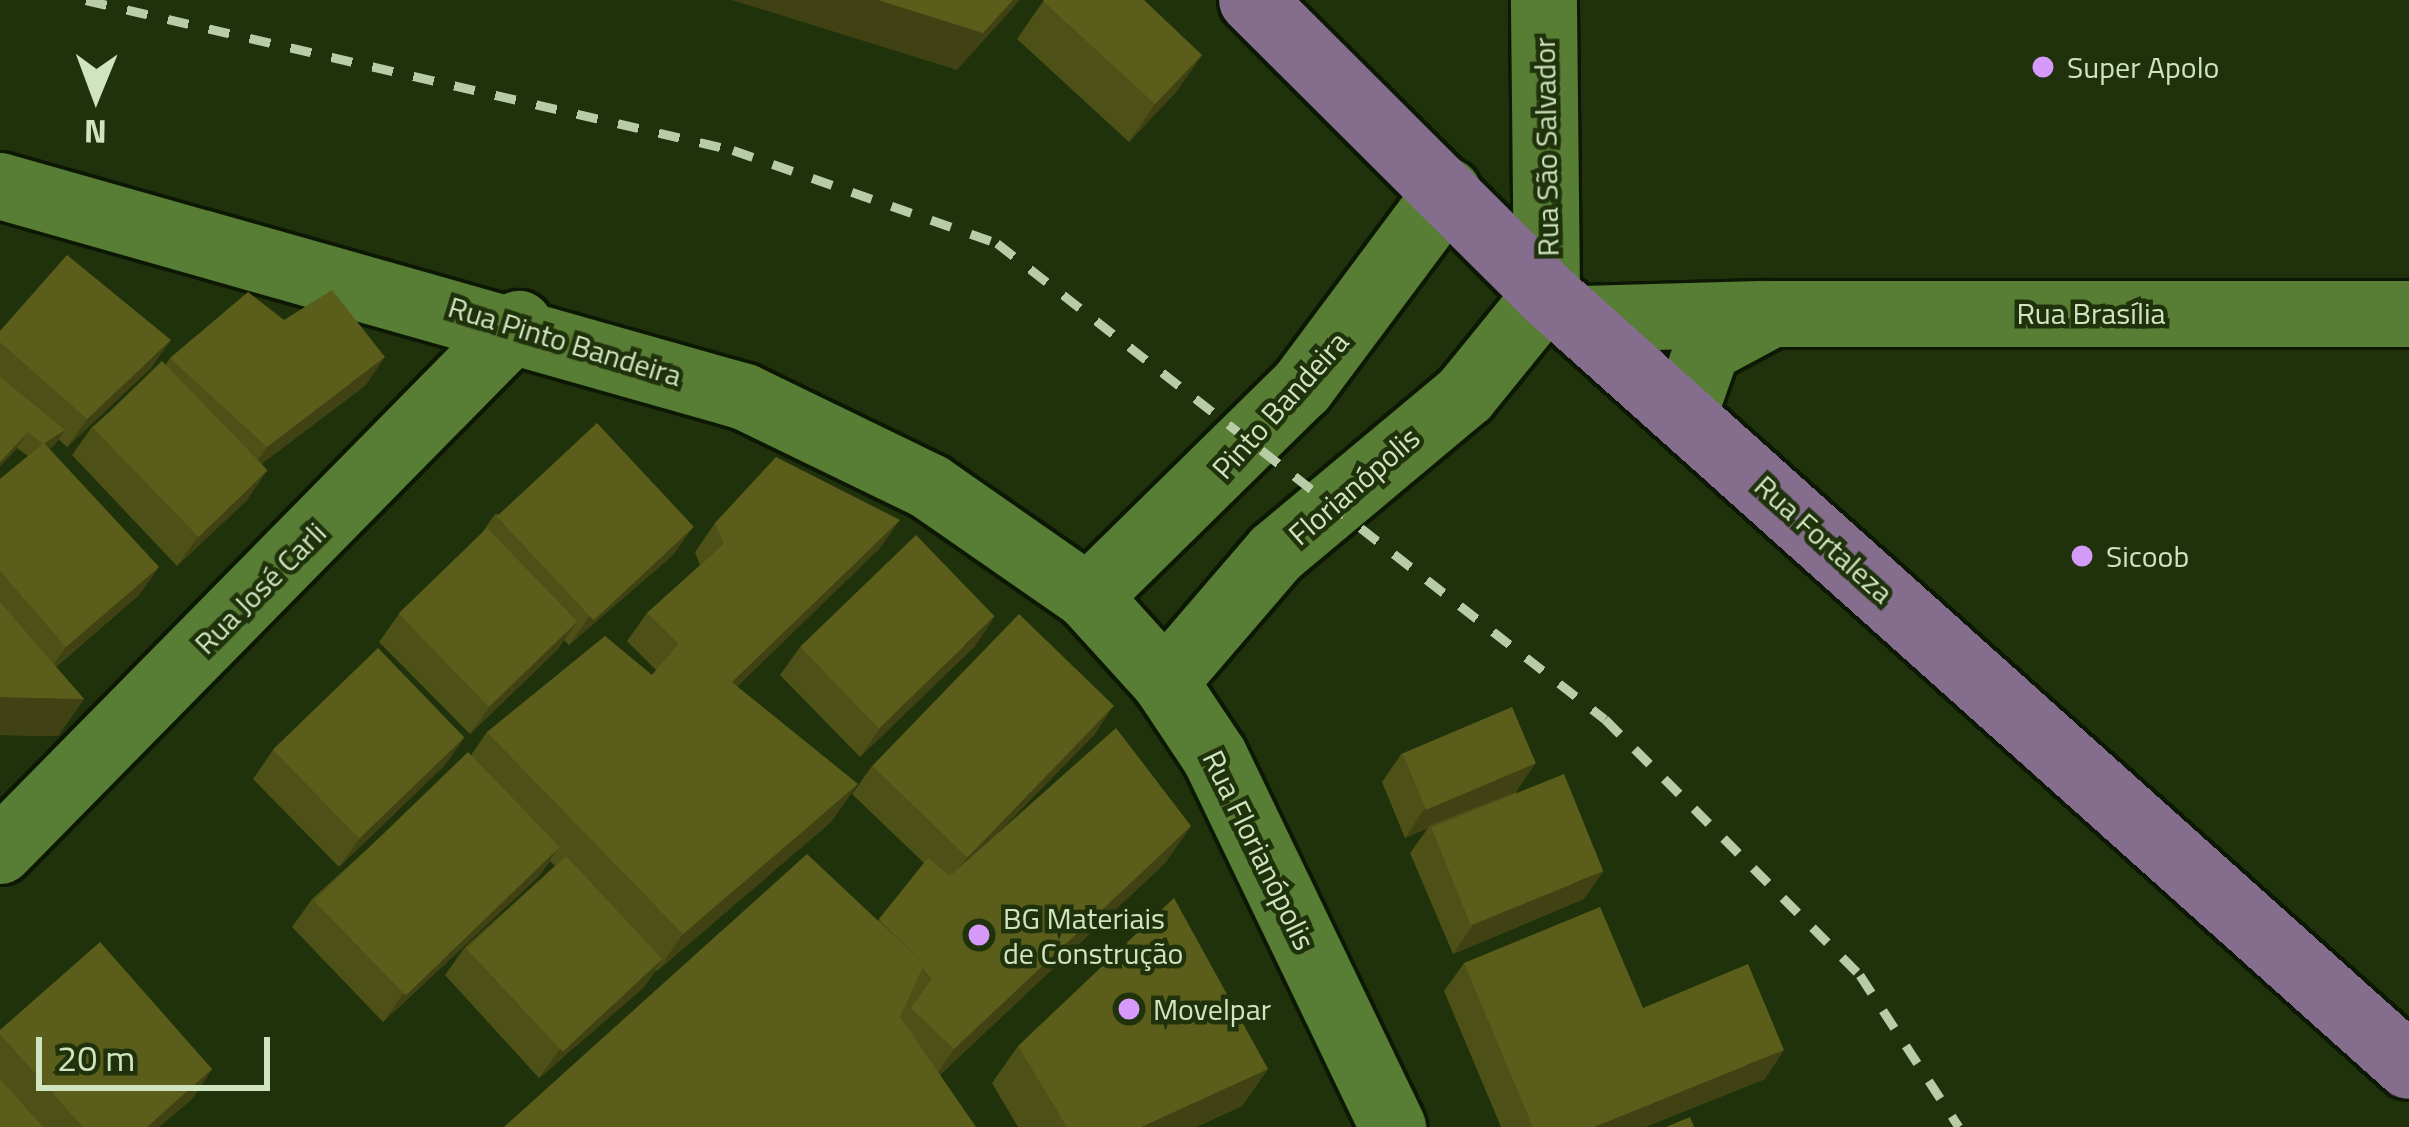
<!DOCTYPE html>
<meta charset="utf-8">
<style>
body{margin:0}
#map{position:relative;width:2409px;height:1127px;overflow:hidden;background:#1f320b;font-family:"Titillium Web",sans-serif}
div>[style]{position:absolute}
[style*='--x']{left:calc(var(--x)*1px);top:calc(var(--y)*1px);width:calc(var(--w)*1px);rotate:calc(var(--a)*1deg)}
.roads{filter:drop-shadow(3px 0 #0c1803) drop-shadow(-3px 0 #0c1803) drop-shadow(0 3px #0c1803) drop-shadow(0 -3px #0c1803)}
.minor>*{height:66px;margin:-33px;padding:0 33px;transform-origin:33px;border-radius:33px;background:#587d34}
.major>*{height:66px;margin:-33px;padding:0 33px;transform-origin:33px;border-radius:33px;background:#856d8e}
.rail>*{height:9px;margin-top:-4.5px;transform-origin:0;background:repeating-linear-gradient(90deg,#b8cca7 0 21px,transparent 0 42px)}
.wall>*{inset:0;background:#4e5117}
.shaded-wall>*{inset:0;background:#404213}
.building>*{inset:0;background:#5b5e1b;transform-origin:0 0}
.dots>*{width:33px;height:33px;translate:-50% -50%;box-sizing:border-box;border:6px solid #1f320b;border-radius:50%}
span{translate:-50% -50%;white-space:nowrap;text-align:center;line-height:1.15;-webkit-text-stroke:9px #1f320b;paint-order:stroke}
.poi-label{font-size:30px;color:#cfe4bf}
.left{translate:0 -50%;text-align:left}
.street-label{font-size:30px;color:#cfe4bf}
.north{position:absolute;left:36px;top:36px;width:120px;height:120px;-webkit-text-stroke:9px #1f320b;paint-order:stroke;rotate:181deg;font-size:33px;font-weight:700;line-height:48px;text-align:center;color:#cfe4bf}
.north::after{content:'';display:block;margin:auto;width:42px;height:54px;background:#cfe4bf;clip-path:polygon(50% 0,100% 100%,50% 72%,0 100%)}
.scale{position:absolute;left:36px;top:1037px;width:234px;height:54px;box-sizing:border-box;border:6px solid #cfe4bf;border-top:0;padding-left:15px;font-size:36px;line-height:42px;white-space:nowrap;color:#cfe4bf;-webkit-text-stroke:9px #1f320b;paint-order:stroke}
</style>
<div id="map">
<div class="roads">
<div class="minor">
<i style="--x:0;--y:186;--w:774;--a:15.81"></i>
<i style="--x:745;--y:397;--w:206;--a:25.9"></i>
<i style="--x:930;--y:487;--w:193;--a:34.8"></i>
<i style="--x:1088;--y:597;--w:115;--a:47.8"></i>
<i style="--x:1165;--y:682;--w:90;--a:56.3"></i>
<i style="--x:1215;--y:757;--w:411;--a:64.3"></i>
<i style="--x:1580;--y:319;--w:183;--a:-1.6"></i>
<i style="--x:1684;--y:415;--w:70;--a:-70.8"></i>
<i style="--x:1707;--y:349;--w:74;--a:-28.3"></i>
<i style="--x:1772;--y:314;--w:637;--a:0"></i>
<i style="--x:1088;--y:597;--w:300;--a:-44.5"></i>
<i style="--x:1302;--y:387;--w:244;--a:-53.3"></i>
<i style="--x:1165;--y:682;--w:170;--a:-49.3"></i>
<i style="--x:1276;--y:553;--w:246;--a:-39.9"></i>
<i style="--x:1465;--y:395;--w:130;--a:-50.9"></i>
<i style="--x:1547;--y:294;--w:294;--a:-90.6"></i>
<i style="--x:0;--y:851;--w:740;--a:-45.44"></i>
</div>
<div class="major">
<i style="--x:1252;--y:0;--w:416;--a:44.9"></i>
<i style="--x:1547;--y:294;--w:1157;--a:41.85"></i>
</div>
</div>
<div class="rail">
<i style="--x:86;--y:0;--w:664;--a:13.05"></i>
<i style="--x:733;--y:150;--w:280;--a:19.4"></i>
<i style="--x:997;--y:243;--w:772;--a:38.06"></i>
<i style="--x:1605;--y:719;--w:361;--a:45.1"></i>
<i style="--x:1860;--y:975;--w:181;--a:56.9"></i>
</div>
<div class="wall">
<i style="clip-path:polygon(1044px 0,1202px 55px,1176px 92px,1129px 142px,1017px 39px)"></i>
<i style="clip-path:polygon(0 331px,151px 368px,67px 447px,58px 439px,49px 449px,159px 567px,139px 595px,56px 667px,84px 699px,58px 736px,0 735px,0 479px,28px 456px,17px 448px,0 466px)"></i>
<i style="clip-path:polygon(170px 358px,366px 385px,261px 464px,247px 500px,177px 566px,72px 455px,92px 427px,166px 364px)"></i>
<i style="clip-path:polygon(495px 514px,693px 527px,673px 555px,569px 645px,564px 640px,558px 649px,470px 734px,379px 642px,399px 614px,482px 533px)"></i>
<i style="clip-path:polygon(715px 523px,880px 548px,737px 686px,832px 821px,657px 971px,656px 970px,643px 988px,539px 1078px,445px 975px,465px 947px,555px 866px,550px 861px,539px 876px,383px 1022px,292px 927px,312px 899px,471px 755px,487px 732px,652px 675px,656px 670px,627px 641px,647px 613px,700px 565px,695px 552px)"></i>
<i style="clip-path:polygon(976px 645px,860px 757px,780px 675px,800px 647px)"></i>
<i style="clip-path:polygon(1095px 734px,997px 834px,1191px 826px,1165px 863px,940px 1075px,504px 1127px,878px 921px,924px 863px,852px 794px,872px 766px)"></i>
<i style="clip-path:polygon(464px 738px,444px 766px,339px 867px,253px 779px,273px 750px)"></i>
<i style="clip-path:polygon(1402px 753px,1516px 792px,1584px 899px,1453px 954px,1410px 853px,1428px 828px,1405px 838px,1382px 782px)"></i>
<i style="clip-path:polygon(1464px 963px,1643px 1008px,1765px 1079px,1645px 1127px,1501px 1127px,1444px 991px)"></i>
<i style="clip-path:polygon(0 1030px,212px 1069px,193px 1098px,159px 1127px,0 1127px)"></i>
<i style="clip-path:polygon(1018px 1046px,1268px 1069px,1242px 1106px,1196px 1127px,1018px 1127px,992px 1083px)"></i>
</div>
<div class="shaded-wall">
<i style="clip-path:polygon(732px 0,1020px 0,957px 70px)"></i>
<i style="clip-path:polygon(1202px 55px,1176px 92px,1129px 142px,1155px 104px)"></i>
<i style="clip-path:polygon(171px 340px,151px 368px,67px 447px,87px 419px)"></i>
<i style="clip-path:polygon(385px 357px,366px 385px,247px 475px,267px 447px)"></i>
<i style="clip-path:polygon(65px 430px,54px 446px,32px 460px,43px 444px)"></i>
<i style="clip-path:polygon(28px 432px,17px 448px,0 466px,0 462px)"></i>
<i style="clip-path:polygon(267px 471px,247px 500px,177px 566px,197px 538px)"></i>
<i style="clip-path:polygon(900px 520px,880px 548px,705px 718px,724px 689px)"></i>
<i style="clip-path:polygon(693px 527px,673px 555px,569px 645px,589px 617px)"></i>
<i style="clip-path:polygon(159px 567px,139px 595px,46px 675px,66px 647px)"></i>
<i style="clip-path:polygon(995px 616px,976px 645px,860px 757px,880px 728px)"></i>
<i style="clip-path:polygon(578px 621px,558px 649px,470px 734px,490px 706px)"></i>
<i style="clip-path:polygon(0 697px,84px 699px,58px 736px,0 735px)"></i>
<i style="clip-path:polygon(1114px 705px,1095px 734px,947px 885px,967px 857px)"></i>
<i style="clip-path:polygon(464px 738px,444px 766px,339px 867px,359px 839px)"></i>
<i style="clip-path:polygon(1536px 763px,1516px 792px,1430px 825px,1428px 828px,1405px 838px,1424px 809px)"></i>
<i style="clip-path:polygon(858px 784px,832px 821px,657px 971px,683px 934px)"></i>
<i style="clip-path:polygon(1191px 826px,1165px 863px,928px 1086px,954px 1049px)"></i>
<i style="clip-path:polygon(559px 847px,539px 876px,383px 1022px,403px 994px)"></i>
<i style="clip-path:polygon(1604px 871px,1584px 899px,1453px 954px,1473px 925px)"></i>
<i style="clip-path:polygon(663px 959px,643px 988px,539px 1078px,559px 1050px)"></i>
<i style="clip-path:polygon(1784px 1050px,1765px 1079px,1645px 1127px,1594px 1127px)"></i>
<i style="clip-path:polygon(212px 1069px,193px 1098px,159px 1127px,147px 1127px)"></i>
<i style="clip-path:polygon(1268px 1069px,1242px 1106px,1196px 1127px,1141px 1127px)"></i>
</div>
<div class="building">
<i style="clip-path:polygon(878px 0,1013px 0,983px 33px)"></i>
<i style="clip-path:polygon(1044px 0,1144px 0,1202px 55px,1155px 104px,1043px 1px)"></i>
<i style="clip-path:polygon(67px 255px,171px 340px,87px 419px,0 342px,0 331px)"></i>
<i style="clip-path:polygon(332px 290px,385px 357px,267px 447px,170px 358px,248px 292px,284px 320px)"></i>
<i style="left:162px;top:361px;width:152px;height:96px;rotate:46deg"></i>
<i style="clip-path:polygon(0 377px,65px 430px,43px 444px,28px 432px,0 462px)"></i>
<i style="left:597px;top:423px;width:142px;height:137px;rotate:47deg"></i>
<i style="clip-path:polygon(44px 443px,159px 567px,66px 647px,0 571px,0 479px)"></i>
<i style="clip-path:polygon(776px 457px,900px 520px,732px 682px,681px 641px,679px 644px,647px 613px,724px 544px,715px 523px)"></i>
<i style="left:487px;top:528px;width:130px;height:123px;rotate:46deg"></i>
<i style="left:916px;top:535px;width:113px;height:161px;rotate:46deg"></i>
<i style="clip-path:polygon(0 602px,84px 699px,0 697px)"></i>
<i style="left:1019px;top:614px;width:132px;height:211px;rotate:44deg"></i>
<i style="clip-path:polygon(605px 636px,652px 675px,681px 641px,858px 784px,683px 934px,487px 732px)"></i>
<i style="left:378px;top:648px;width:124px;height:146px;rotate:46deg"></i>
<i style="left:1512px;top:707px;width:61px;height:119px;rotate:67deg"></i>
<i style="clip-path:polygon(1116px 728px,1191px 826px,954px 1049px,911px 1008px,932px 979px,922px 967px,924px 964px,879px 919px,928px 858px,950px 876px)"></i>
<i style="left:468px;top:752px;width:132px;height:214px;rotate:46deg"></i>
<i style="left:1564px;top:774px;width:105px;height:143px;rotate:68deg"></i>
<i style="clip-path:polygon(807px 854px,924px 964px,900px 1017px,976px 1127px,504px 1127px)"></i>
<i style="left:566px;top:856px;width:141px;height:136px;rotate:47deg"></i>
<i style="clip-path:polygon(1174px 898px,1268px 1069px,1141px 1127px,1067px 1127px,1018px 1046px)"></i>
<i style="clip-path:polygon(1600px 907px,1643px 1008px,1748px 964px,1784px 1050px,1594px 1127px,1533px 1127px,1464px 963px)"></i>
<i style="clip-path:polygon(100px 942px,212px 1069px,147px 1127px,83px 1127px,0 1034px,0 1030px)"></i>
<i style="clip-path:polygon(0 1079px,43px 1127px,0 1127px)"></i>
<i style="clip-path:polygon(1690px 1117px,1694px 1127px,1666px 1127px)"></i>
</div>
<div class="dots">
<i style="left:2043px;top:67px;background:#d69bfa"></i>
<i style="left:2082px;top:556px;background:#d69bfa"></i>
<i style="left:979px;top:935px;background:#d69bfa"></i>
<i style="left:1129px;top:1009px;background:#d69bfa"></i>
</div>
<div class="poi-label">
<span class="left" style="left:2067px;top:67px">Super Apolo</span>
<span class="left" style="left:2106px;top:556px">Sicoob</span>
<span class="left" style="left:1003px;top:935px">BG Materiais<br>de Construção</span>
<span class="left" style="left:1153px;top:1009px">Movelpar</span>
</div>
<div class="street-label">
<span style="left:1546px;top:147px;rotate:-91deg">Rua São Salvador</span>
<span style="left:2091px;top:313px">Rua Brasília</span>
<span style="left:565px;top:341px;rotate:17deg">Rua Pinto Bandeira</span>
<span style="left:1280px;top:405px;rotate:-48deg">Pinto Bandeira</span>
<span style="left:1354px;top:486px;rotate:-41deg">Florianópolis</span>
<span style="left:1824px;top:539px;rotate:42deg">Rua Fortaleza</span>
<span style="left:260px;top:588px;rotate:-45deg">Rua José Carli</span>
<span style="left:1259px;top:850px;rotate:64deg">Rua Florianópolis</span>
</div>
<div class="north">N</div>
<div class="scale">20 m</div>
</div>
